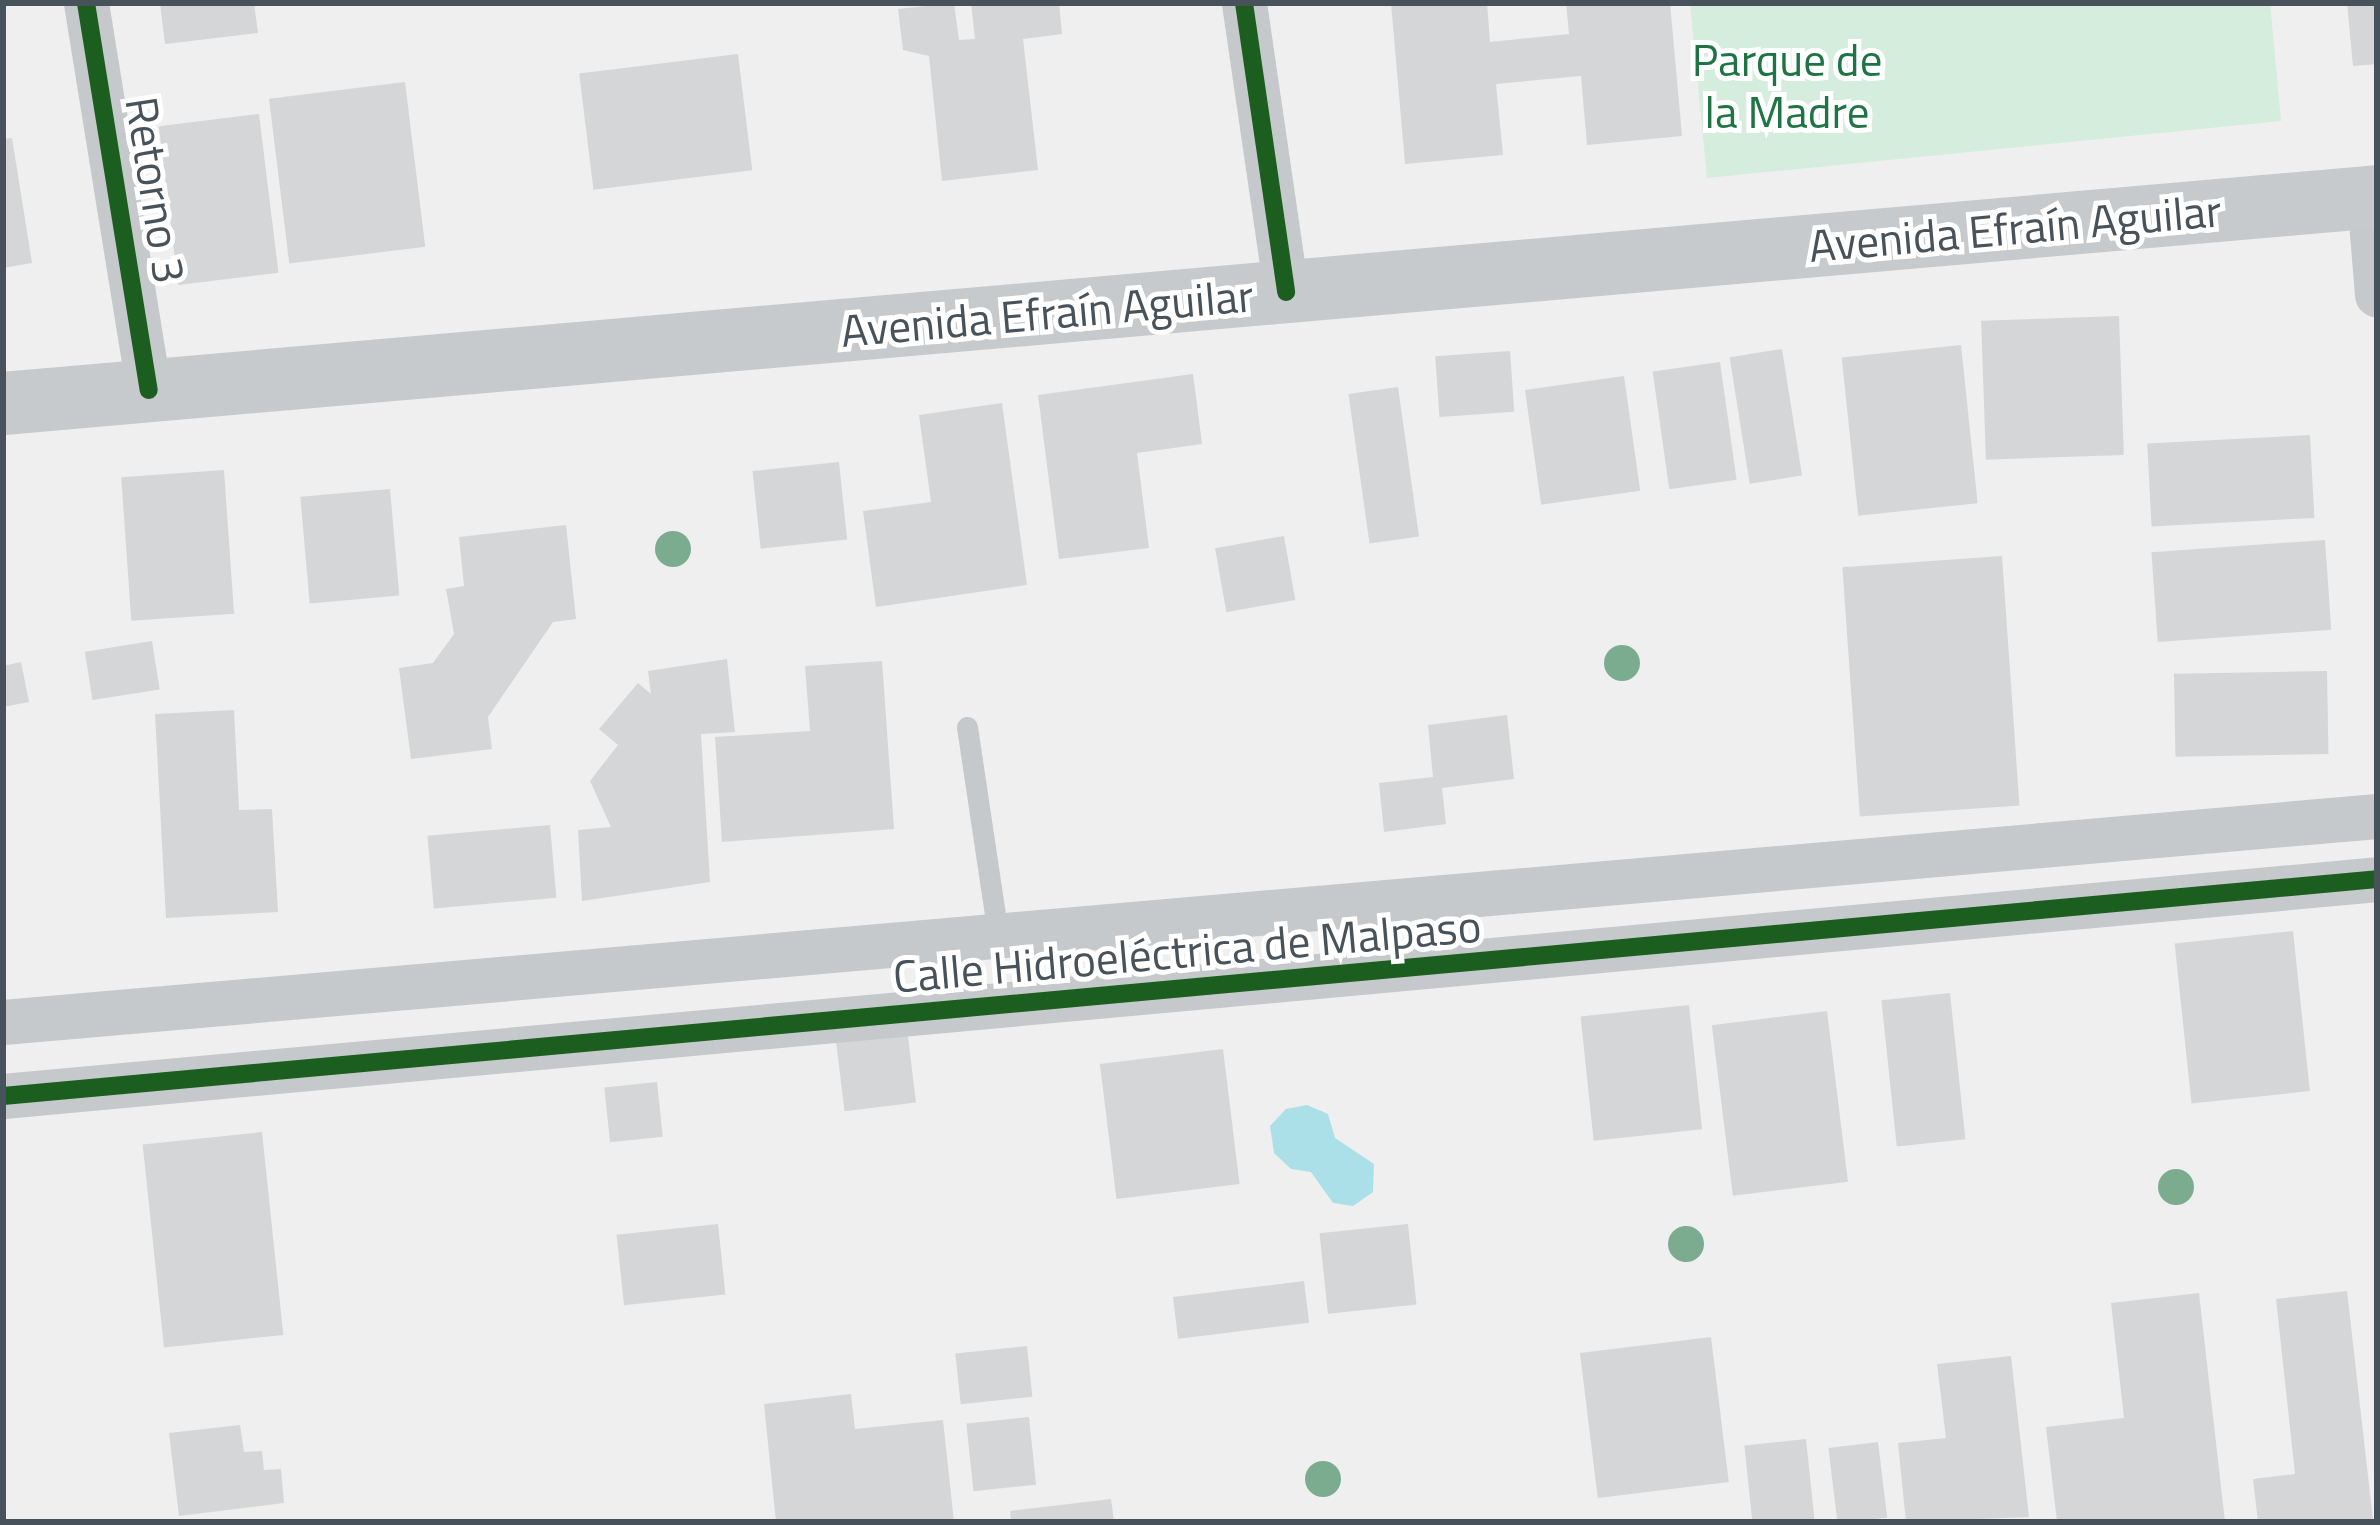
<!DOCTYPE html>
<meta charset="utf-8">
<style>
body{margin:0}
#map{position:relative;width:2380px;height:1525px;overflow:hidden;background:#efefef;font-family:"Titillium Web",sans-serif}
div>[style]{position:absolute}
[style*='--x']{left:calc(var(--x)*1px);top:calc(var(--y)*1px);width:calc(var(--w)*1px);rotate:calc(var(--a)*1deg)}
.green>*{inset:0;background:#d5eddc}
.water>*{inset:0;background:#ace0e8}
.building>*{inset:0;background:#d5d6d7;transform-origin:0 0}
.service>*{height:21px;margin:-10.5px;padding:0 10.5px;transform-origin:10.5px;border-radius:10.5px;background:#c6c9cb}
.minor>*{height:45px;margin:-22.5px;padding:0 22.5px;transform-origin:22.5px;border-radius:22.5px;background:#c6c9cb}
.secondary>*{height:63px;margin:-31.5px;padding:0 31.5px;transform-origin:31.5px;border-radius:31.5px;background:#c7cacc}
.cycleway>*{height:18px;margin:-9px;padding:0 9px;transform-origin:9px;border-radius:9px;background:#1b5e20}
.trees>*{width:36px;height:36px;margin:-18px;border-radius:50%;background:#7cac90}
span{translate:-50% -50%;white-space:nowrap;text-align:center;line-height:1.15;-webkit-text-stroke:10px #fff;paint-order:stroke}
.park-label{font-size:45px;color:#1e7543}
.street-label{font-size:45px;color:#47525a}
.frame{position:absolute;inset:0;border:6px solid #47525a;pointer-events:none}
</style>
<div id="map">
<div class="green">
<i style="clip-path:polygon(1690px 3px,2270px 3px,2281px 121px,1707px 178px)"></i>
</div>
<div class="water">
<i style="clip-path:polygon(1307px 1105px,1328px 1114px,1335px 1138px,1374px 1164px,1373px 1192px,1353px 1206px,1333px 1203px,1311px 1172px,1291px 1169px,1274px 1153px,1270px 1126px,1286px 1109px)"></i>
</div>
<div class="building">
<i style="clip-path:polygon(160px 3px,254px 3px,258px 33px,165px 44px)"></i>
<i style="clip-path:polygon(954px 3px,959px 40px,975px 39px,971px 3px,1059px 3px,1062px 34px,1023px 39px,1038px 170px,942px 181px,929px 56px,903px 50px,898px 9px)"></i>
<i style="clip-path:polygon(1391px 3px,1487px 3px,1490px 42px,1569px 34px,1566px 3px,1670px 3px,1682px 136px,1587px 145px,1581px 76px,1496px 84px,1503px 155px,1405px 164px)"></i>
<i style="clip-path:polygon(2347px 3px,2377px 3px,2377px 64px,2353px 66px)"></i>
<i style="left:738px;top:54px;width:117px;height:160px;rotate:83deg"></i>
<i style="left:405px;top:82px;width:166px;height:137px;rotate:83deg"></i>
<i style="left:259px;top:114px;width:160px;height:101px;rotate:83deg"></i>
<i style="clip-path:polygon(12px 138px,32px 263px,3px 268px,3px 139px)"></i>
<i style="left:2119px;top:316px;width:139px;height:138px;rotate:88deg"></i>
<i style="left:1961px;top:345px;width:159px;height:120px;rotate:84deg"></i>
<i style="left:1782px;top:349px;width:128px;height:53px;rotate:81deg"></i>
<i style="left:1510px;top:351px;width:61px;height:75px;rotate:86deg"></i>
<i style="left:1720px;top:362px;width:119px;height:68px;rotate:82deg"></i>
<i style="clip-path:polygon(1193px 374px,1202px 444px,1137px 453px,1149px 548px,1059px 559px,1038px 395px)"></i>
<i style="left:1624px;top:376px;width:116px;height:100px;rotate:82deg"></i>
<i style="left:1398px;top:387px;width:151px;height:50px;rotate:82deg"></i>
<i style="clip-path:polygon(1002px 403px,1027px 585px,876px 607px,863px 511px,931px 502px,919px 415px)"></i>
<i style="left:2310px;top:435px;width:83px;height:163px;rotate:87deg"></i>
<i style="left:839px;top:462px;width:78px;height:87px;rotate:84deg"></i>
<i style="left:224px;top:470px;width:144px;height:103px;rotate:86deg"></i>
<i style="left:390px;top:489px;width:107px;height:90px;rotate:85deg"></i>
<i style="clip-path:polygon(566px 525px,576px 619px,553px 622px,488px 717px,492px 749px,411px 759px,399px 668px,433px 663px,454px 634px,446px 589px,464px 586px,459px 537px)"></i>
<i style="left:1284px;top:536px;width:65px;height:70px;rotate:80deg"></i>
<i style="left:2325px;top:540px;width:90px;height:174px;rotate:86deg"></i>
<i style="left:2002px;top:556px;width:250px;height:160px;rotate:86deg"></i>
<i style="left:152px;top:641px;width:49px;height:68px;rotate:81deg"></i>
<i style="clip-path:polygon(727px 659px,735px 732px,701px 734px,710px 882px,582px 901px,578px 830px,611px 827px,590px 781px,618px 745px,599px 729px,638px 683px,651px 694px,648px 671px)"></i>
<i style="clip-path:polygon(882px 661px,894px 829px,722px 842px,715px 737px,810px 731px,805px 666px)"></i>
<i style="clip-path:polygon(21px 662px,29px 702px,3px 707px,3px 666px)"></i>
<i style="left:2327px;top:671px;width:83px;height:153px;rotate:89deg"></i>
<i style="clip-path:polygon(234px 710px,239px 810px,272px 809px,278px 912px,166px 918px,155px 714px)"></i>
<i style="clip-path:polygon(1507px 715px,1514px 779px,1442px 788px,1446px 824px,1384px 832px,1379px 783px,1433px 777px,1428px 725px)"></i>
<i style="left:550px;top:825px;width:73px;height:123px;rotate:85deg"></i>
<i style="left:2293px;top:931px;width:161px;height:119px;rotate:84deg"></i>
<i style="left:1950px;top:993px;width:147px;height:69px;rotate:84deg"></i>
<i style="left:1689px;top:1005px;width:125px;height:109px;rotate:84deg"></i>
<i style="left:1827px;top:1011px;width:172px;height:116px;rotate:83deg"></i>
<i style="left:907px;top:1029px;width:74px;height:72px;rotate:83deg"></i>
<i style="left:1223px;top:1049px;width:136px;height:124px;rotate:83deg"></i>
<i style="left:657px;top:1082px;width:55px;height:53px;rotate:84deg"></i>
<i style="left:262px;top:1132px;width:204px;height:120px;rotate:84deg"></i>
<i style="left:718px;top:1224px;width:71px;height:102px;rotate:84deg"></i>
<i style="left:1408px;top:1224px;width:81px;height:89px;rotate:84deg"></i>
<i style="left:1304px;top:1281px;width:42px;height:132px;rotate:83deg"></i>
<i style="clip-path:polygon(2347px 1291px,2373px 1520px,2258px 1522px,2253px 1479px,2295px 1474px,2276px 1299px)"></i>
<i style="clip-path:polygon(2199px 1293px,2225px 1522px,2057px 1522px,2046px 1427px,2124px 1418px,2111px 1303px)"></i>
<i style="left:1711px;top:1337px;width:146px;height:132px;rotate:83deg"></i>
<i style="left:1027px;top:1346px;width:51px;height:72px;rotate:84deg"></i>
<i style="clip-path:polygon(2011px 1356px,2029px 1517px,1906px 1522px,1898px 1443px,1946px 1438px,1937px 1364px)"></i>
<i style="clip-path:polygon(851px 1394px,855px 1429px,943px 1420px,954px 1522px,776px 1522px,764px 1404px)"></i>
<i style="left:1029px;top:1417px;width:68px;height:63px;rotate:84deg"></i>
<i style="clip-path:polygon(240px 1425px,244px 1452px,262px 1451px,264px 1470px,281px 1469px,284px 1503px,179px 1516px,169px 1433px)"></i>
<i style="left:1806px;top:1439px;width:83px;height:62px;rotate:84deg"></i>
<i style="left:1878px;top:1442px;width:76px;height:50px;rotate:83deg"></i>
<i style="clip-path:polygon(1111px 1499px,1114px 1522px,1011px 1522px,1010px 1511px)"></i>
</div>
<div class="service">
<i style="--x:967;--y:727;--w:210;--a:81.5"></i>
</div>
<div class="minor">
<i style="--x:86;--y:3;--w:392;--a:80.8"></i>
<i style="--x:1244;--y:3;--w:292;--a:81.7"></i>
<i style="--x:2369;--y:197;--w:98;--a:85.3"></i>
<i style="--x:3;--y:1022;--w:2383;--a:-4.96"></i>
<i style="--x:3;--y:1096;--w:2384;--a:-5.22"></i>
</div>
<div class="secondary">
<i style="--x:3;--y:403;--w:2383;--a:-4.98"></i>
</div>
<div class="cycleway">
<i style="--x:86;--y:3;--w:392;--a:80.8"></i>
<i style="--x:1244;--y:3;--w:292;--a:81.7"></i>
<i style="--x:3;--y:1096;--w:2384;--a:-5.22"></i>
</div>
<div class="trees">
<i style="left:673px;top:549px"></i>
<i style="left:1622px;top:663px"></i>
<i style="left:2176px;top:1187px"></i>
<i style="left:1686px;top:1244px"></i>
<i style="left:1323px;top:1479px"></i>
</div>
<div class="park-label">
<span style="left:1787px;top:86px">Parque de<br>la Madre</span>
</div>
<div class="street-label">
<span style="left:156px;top:190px;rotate:81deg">Retorno 3</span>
<span style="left:2015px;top:228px;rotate:-5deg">Avenida Efraín Aguilar</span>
<span style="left:1047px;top:313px;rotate:-5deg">Avenida Efraín Aguilar</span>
<span style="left:1187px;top:951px;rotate:-5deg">Calle Hidroeléctrica de Malpaso</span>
</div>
<div class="frame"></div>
</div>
